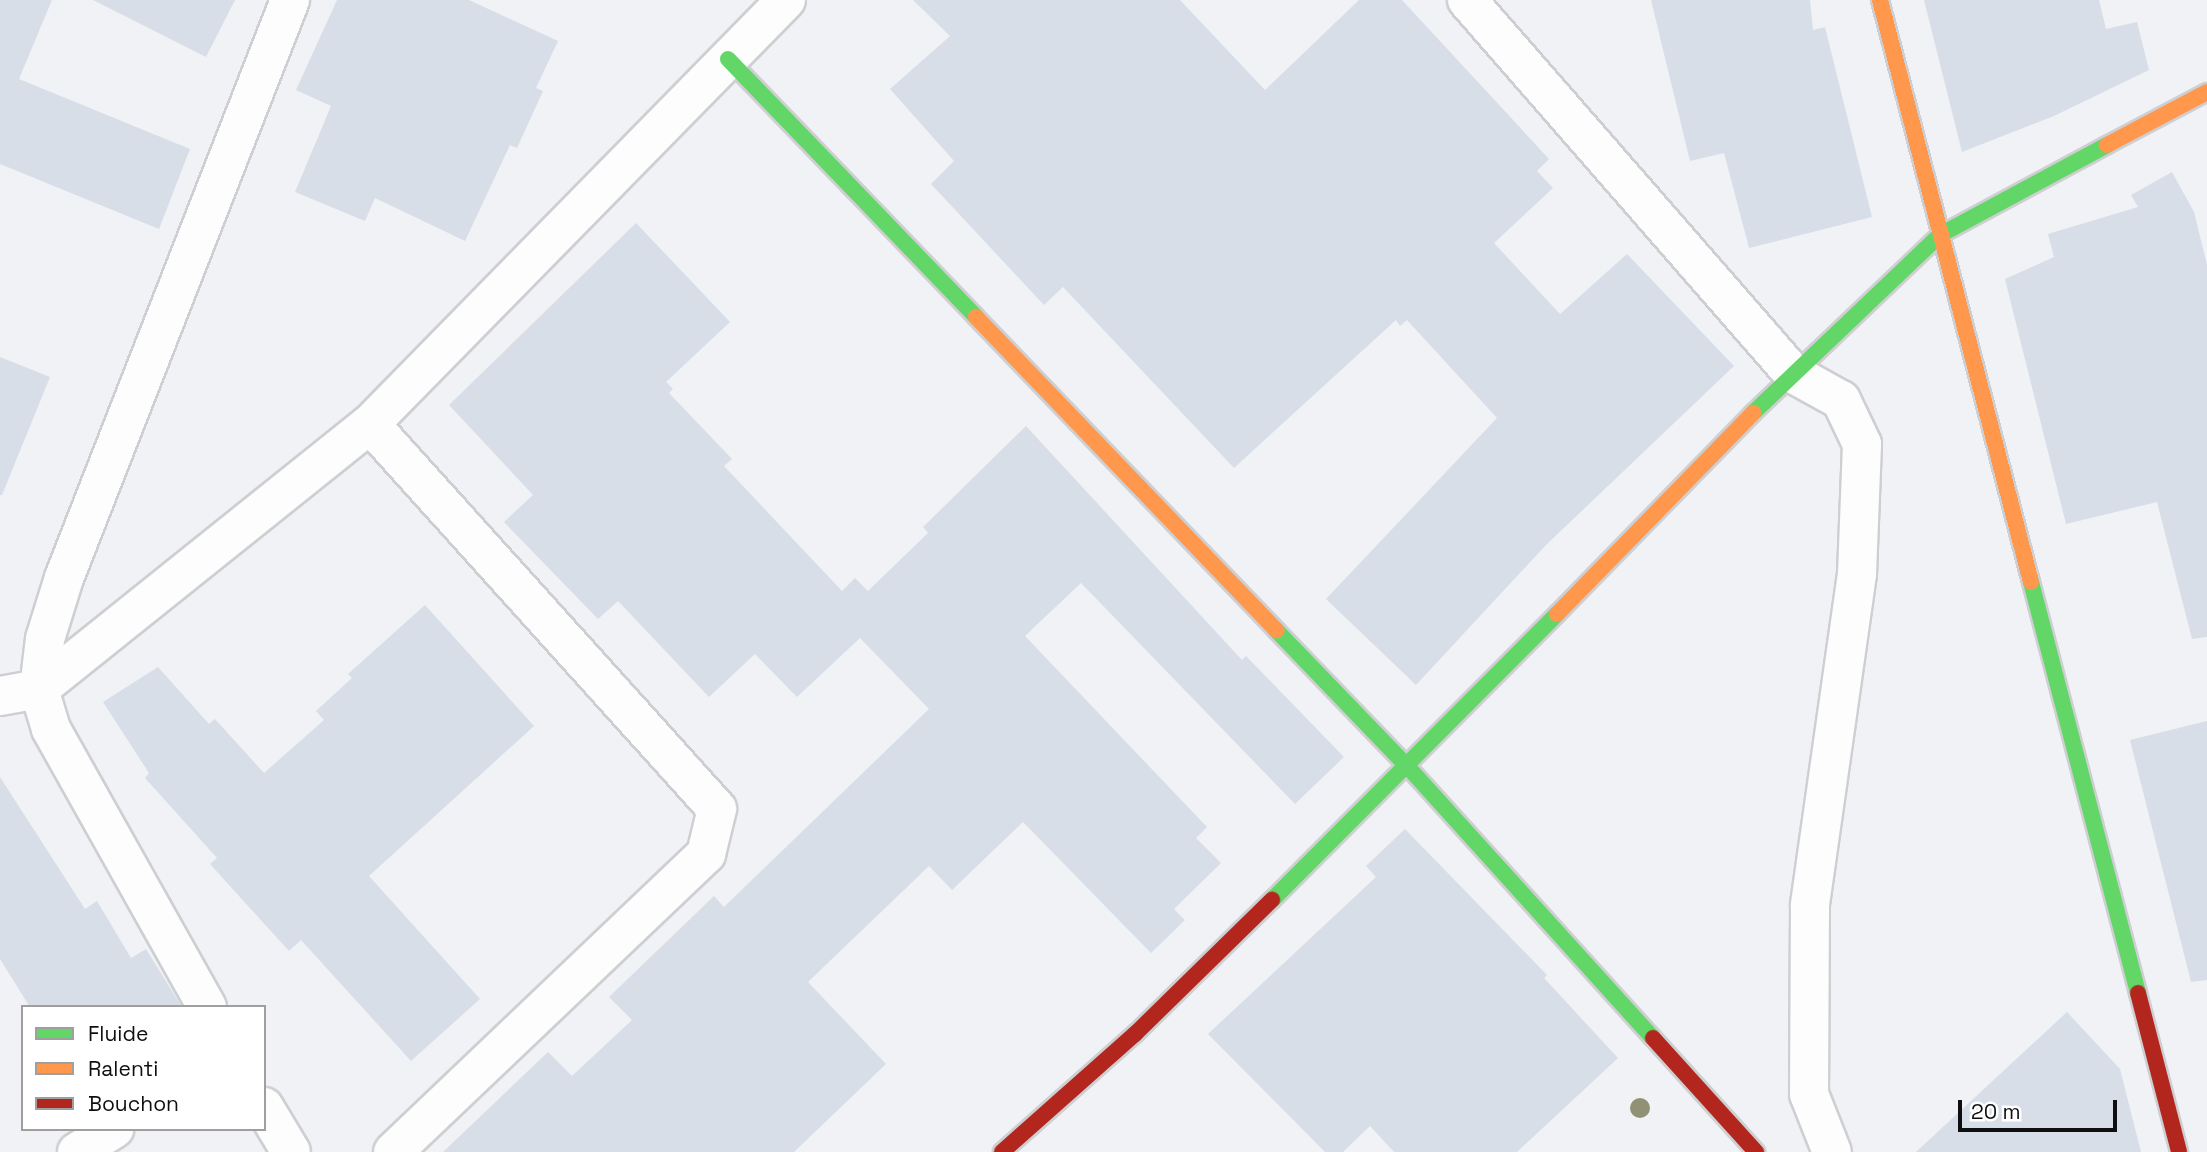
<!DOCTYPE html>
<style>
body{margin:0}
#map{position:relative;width:2207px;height:1152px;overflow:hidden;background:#f0f2f5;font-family:"Space Grotesk",sans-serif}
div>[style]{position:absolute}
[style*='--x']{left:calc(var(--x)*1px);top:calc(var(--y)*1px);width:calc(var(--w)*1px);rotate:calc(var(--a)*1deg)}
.building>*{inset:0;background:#d7dee8}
.roads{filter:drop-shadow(2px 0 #cecfd2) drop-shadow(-2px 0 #cecfd2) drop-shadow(0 2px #cecfd2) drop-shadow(0 -2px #cecfd2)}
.street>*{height:38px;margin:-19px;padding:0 19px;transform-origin:19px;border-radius:19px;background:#fdfdfe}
.fast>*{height:16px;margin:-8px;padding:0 8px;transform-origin:8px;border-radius:8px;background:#63d668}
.slow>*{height:16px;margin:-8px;padding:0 8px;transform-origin:8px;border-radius:8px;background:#ff974d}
.jam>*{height:16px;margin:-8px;padding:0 8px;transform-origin:8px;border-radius:8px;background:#b3261e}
.trees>*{width:20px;height:20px;margin:-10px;border-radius:50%;background:#909175}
span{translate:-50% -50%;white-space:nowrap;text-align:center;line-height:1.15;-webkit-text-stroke:5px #fff;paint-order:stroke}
.legend{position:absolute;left:21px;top:1005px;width:245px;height:126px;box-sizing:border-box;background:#fff;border:2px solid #9f9fa0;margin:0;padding:9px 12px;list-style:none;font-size:21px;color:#0f0f11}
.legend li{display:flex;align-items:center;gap:14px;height:35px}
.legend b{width:35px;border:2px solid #9f9fa0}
.scale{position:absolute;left:1958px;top:1100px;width:159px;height:32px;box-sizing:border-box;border:4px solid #0f0f11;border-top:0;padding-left:9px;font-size:21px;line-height:24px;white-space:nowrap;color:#0f0f11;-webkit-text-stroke:5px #fff;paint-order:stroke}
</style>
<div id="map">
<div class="building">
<i style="clip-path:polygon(0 0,52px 0,19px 79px,190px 149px,159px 229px,0 164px)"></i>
<i style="clip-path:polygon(93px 0,235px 0,206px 57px)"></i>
<i style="clip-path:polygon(337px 0,469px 0,558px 41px,536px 88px,543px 91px,517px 148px,510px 145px,465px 241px,375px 198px,365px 221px,295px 192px,331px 106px,296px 90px)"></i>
<i style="clip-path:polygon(913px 0,1180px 0,1265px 90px,1359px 0,1402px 0,1549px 159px,1537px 171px,1553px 188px,1494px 243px,1560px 314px,1627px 254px,1734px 366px,1546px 545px,1416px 685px,1326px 599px,1497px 418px,1407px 320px,1400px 326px,1396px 320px,1234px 468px,1063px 287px,1044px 305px,931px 184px,954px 161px,890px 89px,950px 36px)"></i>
<i style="clip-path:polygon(1651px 0,1810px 0,1813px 30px,1825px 27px,1872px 217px,1749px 248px,1724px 153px,1690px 161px)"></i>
<i style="clip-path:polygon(1924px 0,2099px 0,2106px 29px,2137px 22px,2149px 70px,2054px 116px,1962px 152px)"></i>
<i style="clip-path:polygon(2172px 172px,2194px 212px,2207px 265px,2207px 637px,2192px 639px,2157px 502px,2066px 524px,2005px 279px,2054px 257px,2048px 234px,2138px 207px,2131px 195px)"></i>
<i style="clip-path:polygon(636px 223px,730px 322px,666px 382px,673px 389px,669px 393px,732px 459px,724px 466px,842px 591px,855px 578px,868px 591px,928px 533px,923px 527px,1026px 426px,1242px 660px,1246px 656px,1344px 757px,1295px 804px,1081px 583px,1025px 636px,1207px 827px,1196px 838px,1221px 863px,1174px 909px,1185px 920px,1151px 953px,1023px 822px,952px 890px,929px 866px,808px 982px,886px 1064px,794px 1152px,443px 1152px,548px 1052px,572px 1076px,632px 1020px,609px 997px,714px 896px,724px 907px,929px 709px,860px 638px,797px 697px,755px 654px,709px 697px,618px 601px,598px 619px,504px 522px,533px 495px,449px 405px)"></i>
<i style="clip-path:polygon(0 357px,50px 377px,2px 495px,0 495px)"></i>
<i style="clip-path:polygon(425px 605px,534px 726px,369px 876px,480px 999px,411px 1061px,301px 940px,289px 951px,210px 864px,217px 858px,145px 778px,149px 773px,103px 702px,158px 667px,209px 724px,215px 719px,264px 773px,324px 720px,316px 711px,352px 678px,348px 674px)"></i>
<i style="clip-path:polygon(2207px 721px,2207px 980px,2191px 982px,2130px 740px)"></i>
<i style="clip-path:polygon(0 777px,85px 909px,97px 901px,131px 958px,146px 949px,182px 1007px,30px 1007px,0 959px)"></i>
<i style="clip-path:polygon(1405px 829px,1547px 975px,1544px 978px,1618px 1058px,1517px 1152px,1394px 1152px,1370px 1126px,1343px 1152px,1325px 1152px,1208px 1034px,1376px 877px,1366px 866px)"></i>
<i style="clip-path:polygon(2067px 1012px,2120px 1069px,2141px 1152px,1916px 1152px)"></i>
</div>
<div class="roads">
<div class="street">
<i style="--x:1467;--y:0;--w:495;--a:48.9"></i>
<i style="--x:1792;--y:373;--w:56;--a:28.9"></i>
<i style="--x:1841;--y:400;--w:49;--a:64.5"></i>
<i style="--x:1862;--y:444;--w:130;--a:92.2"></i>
<i style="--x:1857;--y:574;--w:335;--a:98.1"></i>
<i style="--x:1810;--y:906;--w:188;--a:90.3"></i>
<i style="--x:1809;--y:1094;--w:62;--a:68.4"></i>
<i style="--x:370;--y:424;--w:518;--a:47.97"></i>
<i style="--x:717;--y:809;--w:46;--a:103.7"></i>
<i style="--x:706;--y:854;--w:432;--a:136.4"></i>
<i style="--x:0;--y:696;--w:40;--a:-10"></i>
<i style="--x:39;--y:689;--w:424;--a:-38.7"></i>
<i style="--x:370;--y:424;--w:594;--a:-45.55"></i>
<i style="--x:207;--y:1007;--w:319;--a:-119.3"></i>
<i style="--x:51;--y:729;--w:42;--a:-106.7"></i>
<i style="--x:39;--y:689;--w:50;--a:-83.2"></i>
<i style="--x:45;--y:639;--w:64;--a:-72.7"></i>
<i style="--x:64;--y:578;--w:621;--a:-68.64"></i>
<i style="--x:264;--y:1107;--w:52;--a:59"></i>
<i style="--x:77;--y:1152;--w:44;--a:-31.9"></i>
</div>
<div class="fast">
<i style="--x:728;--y:59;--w:358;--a:46.1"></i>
<i style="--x:1753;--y:413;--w:258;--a:-43.6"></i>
<i style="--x:1940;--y:235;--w:190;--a:-28.3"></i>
<i style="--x:2031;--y:582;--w:425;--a:75.4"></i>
<i style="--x:1276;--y:630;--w:190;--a:46.1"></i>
<i style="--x:1408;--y:767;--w:365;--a:47.9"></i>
<i style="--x:1272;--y:900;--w:404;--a:-45.1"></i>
</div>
<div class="slow">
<i style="--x:1880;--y:0;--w:601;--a:75.46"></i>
<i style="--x:2107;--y:145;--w:113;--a:-27.9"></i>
<i style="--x:976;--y:317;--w:434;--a:46.2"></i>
<i style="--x:1557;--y:614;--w:281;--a:-45.7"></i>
</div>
<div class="jam">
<i style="--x:2138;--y:993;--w:164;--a:75.5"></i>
<i style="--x:1653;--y:1038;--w:154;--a:47.9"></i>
<i style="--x:1002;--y:1152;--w:178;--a:-41.6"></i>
<i style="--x:1135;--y:1034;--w:192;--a:-44.4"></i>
</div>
</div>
<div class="trees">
<i style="left:1640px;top:1108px"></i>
</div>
<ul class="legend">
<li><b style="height:9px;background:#63d668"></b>Fluide</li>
<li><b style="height:9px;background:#ff974d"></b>Ralenti</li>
<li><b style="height:9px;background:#b3261e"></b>Bouchon</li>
</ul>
<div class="scale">20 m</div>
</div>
